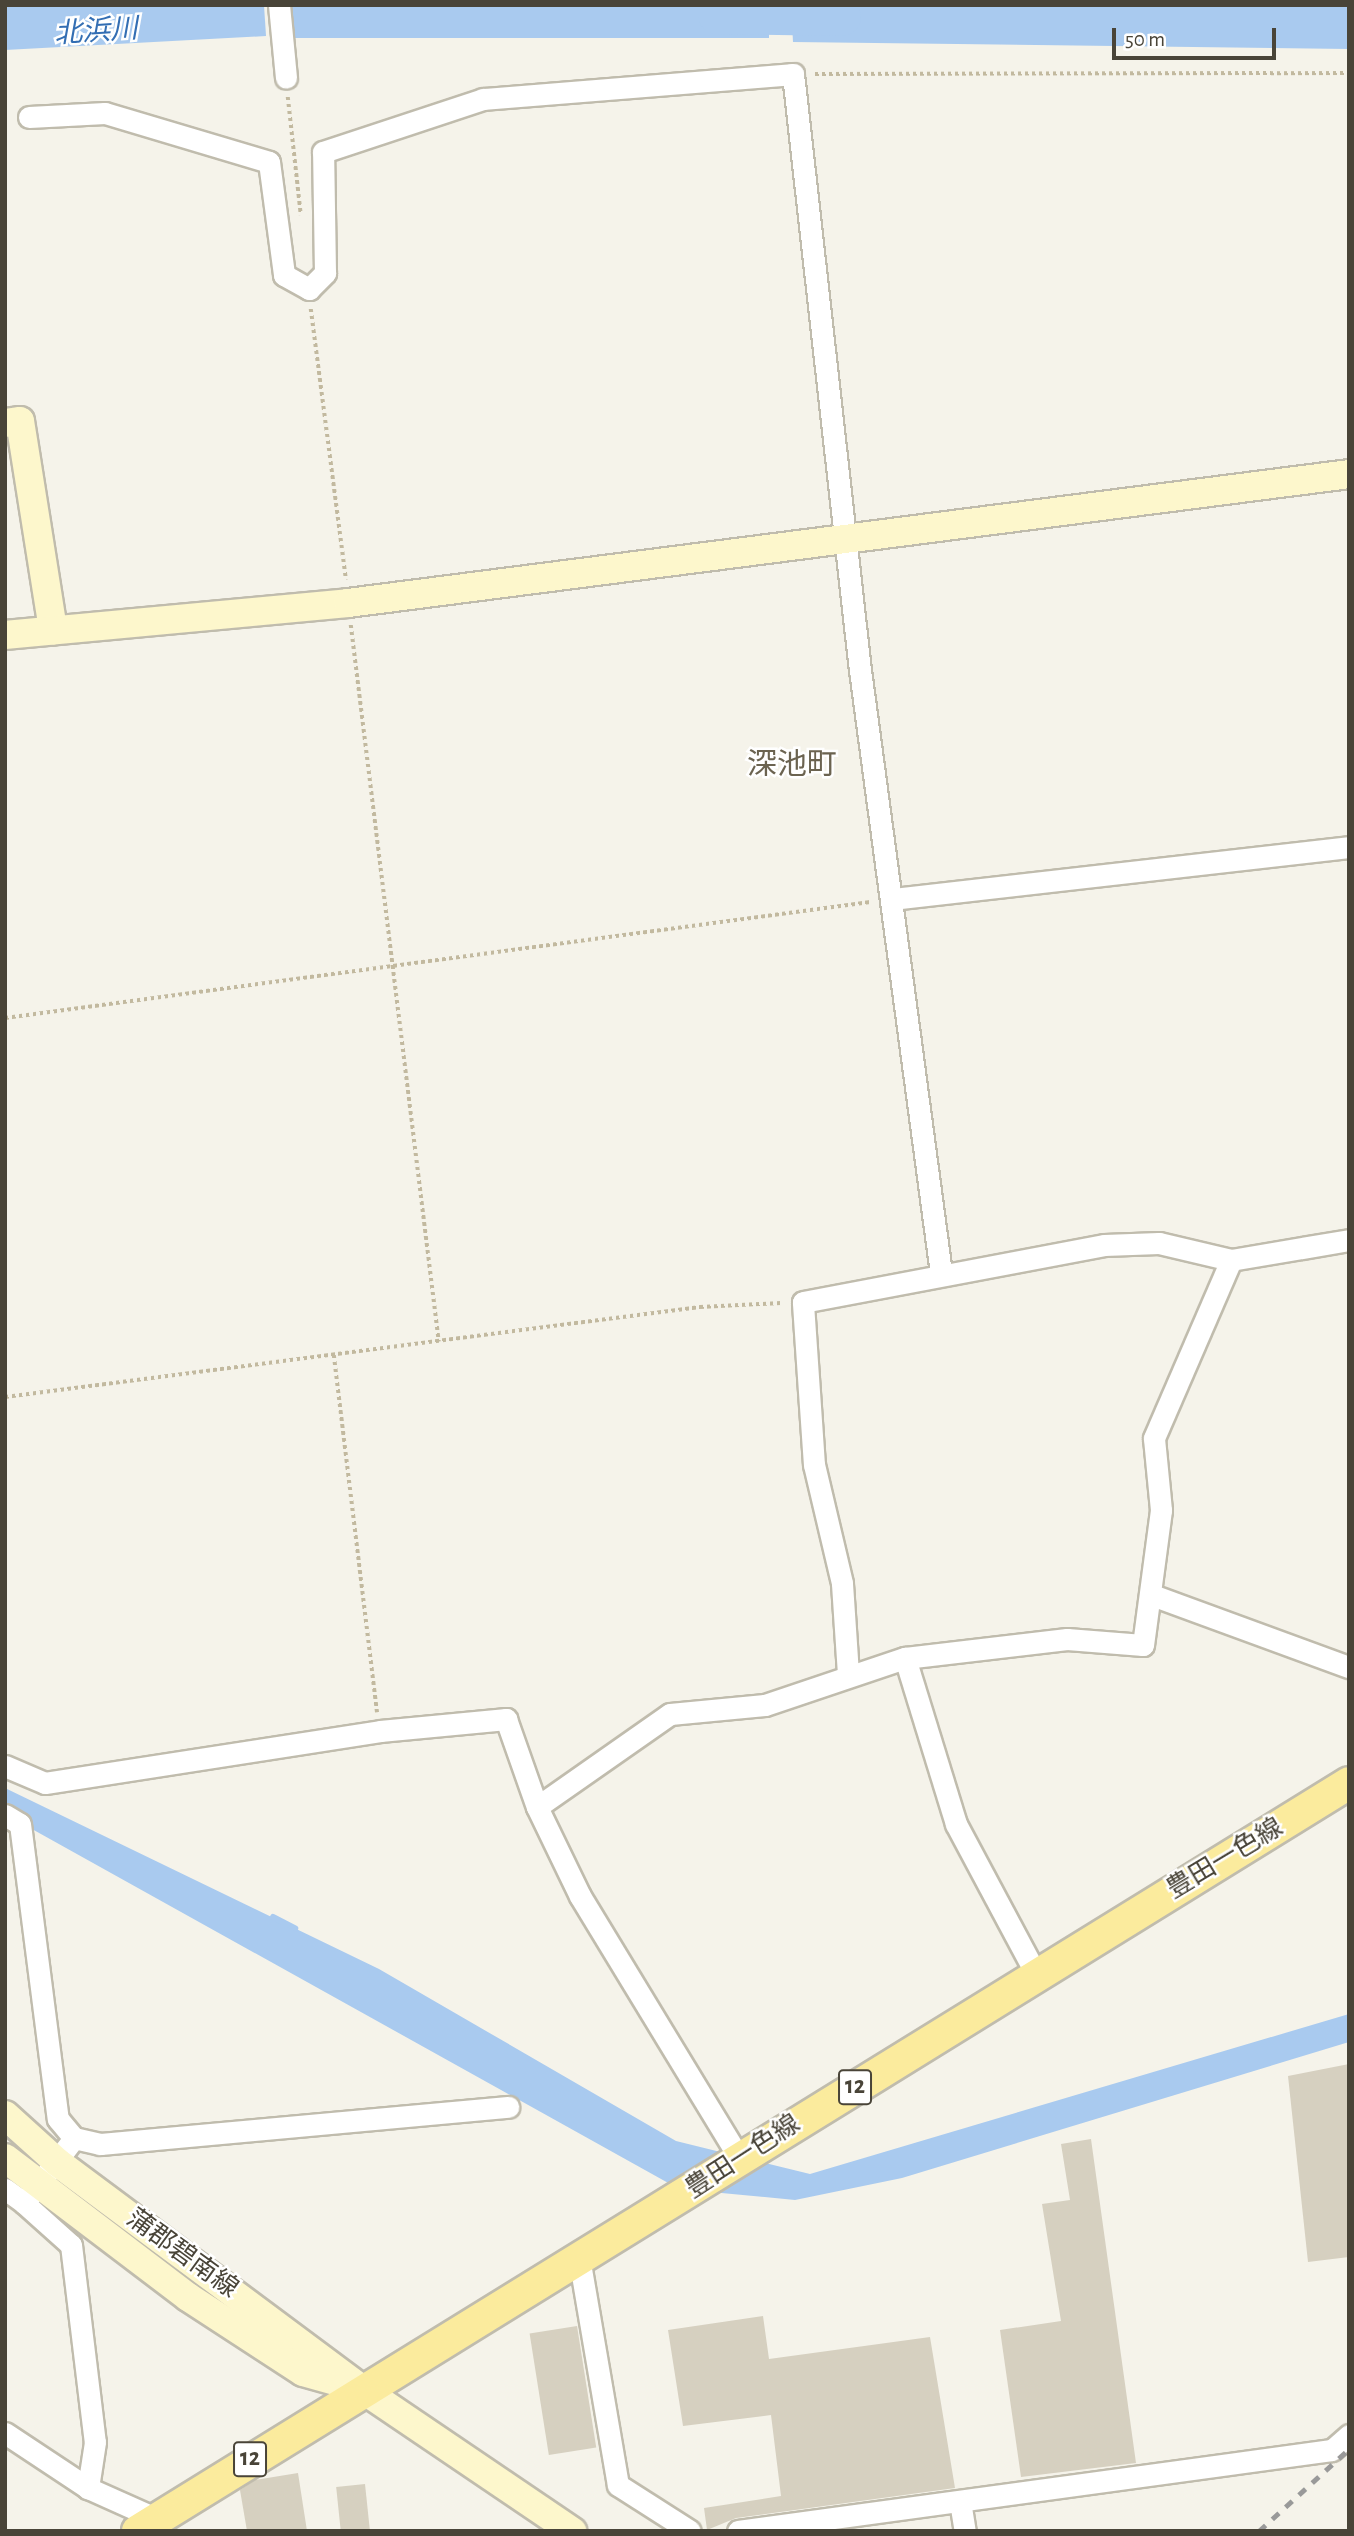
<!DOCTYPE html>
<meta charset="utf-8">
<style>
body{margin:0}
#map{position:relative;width:1354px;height:2536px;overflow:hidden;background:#f5f3ea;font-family:"Alegreya Sans","Noto Sans JP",sans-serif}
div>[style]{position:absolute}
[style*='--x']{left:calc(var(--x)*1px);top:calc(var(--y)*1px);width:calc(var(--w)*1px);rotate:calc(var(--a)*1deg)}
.water>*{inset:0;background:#a9caef;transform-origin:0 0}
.stream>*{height:6px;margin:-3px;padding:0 3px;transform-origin:3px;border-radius:3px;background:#a9caef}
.river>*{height:38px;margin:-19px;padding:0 19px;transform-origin:19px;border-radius:19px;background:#a9caef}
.building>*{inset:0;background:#d6d0c0;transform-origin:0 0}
.path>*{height:3.5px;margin-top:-1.75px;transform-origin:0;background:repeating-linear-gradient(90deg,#c2b99f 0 3.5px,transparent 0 7px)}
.roads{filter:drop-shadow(2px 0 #c0bcad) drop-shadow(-2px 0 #c0bcad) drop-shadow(0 2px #c0bcad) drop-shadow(0 -2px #c0bcad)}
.street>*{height:21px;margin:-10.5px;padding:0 10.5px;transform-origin:10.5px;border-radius:10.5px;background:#fff}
.secondary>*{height:28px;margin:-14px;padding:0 14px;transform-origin:14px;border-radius:14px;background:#fdf7cc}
.primary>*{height:32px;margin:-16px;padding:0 16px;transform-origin:16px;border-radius:16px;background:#fbeb9d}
.rail>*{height:5px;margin-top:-2.5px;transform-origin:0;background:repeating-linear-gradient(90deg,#999 0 9px,transparent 0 18px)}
span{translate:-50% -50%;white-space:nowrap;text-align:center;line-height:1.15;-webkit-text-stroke:5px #fff;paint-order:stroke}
.shield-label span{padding:2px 5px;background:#fff;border:2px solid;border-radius:5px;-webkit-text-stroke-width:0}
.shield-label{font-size:24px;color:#494438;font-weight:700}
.street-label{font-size:26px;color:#494438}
.water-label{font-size:28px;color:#336eb3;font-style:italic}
.quarter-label{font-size:30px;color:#6b6350}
.frame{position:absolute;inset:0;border:7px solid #494438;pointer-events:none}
.scale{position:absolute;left:1112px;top:28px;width:164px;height:32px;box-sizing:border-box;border:4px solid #494438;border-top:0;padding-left:9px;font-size:21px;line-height:24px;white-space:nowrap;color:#494438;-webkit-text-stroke:5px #fff;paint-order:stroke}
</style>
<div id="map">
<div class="water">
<i style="clip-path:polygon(5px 5px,264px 5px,266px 36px,5px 50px)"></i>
<i style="left:291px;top:5px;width:478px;height:33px"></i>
<i style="clip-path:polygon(791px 5px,1349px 5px,1349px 49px,793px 42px)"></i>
<i style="clip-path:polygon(5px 1788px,379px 1969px,676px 2141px,810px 2174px,1349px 2014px,1349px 2042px,902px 2178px,795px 2200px,679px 2189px,5px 1814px)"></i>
</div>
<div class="stream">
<i style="--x:273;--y:1917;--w:25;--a:27"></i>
</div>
<div class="river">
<i style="--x:717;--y:15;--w:125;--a:0.9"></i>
</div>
<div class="building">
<i style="clip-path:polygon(1349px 2064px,1349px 2257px,1308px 2262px,1288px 2076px)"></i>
<i style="clip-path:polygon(1091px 2139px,1136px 2463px,1021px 2477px,1000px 2330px,1061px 2321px,1042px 2204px,1070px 2200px,1061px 2144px)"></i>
<i style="clip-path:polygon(763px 2316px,769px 2359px,930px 2337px,955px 2488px,736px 2518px,707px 2530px,704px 2508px,781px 2496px,771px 2415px,683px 2426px,668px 2330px)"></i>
<i style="left:577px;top:2326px;width:123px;height:48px;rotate:81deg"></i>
<i style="clip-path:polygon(298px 2473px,307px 2531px,247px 2531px,240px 2490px,255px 2480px)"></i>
<i style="left:365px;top:2484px;width:47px;height:29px;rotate:84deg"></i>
</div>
<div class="path">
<i style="--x:815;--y:74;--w:534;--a:-0.11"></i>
<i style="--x:288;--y:97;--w:119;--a:83.7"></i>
<i style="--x:311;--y:309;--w:273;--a:82.6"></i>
<i style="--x:351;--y:625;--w:722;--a:83"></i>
<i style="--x:5;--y:1018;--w:873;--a:-7.64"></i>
<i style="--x:334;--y:1355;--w:360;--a:83.1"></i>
<i style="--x:5;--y:1397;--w:701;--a:-7.38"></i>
<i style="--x:700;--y:1307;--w:81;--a:-2.8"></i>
</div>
<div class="roads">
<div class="street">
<i style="--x:279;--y:5;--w:73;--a:84.5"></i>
<i style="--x:29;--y:117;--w:76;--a:-3"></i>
<i style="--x:105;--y:113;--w:171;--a:16.6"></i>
<i style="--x:269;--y:162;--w:114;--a:82.4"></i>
<i style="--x:284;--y:275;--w:29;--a:29"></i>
<i style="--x:309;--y:289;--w:23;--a:-45"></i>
<i style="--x:325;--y:273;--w:121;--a:-90.9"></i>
<i style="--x:323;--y:152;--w:169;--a:-18.3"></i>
<i style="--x:483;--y:99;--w:311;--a:-4.6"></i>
<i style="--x:793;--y:74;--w:600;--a:83.59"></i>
<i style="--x:860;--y:670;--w:608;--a:82.35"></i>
<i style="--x:893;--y:899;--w:459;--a:-6.5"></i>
<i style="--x:1152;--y:1595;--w:210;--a:20.1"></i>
<i style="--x:905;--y:1658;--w:174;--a:72.9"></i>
<i style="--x:956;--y:1824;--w:170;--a:61.9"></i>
<i style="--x:848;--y:1674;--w:91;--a:-93.8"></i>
<i style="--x:842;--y:1583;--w:121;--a:-103.3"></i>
<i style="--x:814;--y:1465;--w:163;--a:-93.9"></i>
<i style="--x:803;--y:1302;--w:306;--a:-10.7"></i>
<i style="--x:1104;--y:1245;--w:55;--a:-2.1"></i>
<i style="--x:1159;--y:1243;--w:74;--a:13.3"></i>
<i style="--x:1231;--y:1260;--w:120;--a:-9.6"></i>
<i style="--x:5;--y:1766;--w:43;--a:23"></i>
<i style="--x:45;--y:1783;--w:339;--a:-8.8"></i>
<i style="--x:380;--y:1731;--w:127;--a:-5.4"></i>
<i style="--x:506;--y:1719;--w:93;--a:70.6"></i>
<i style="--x:537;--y:1807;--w:99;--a:64.2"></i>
<i style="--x:580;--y:1896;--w:308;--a:58.7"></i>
<i style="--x:537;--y:1807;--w:162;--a:-35"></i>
<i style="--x:670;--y:1714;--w:95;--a:-5.4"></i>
<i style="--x:765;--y:1705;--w:148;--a:-18.6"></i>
<i style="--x:905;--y:1658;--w:163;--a:-6.7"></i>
<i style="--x:1067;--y:1639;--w:76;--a:4.5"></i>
<i style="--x:1143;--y:1645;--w:136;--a:-82.4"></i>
<i style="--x:1161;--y:1510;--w:72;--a:-95.6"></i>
<i style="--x:1154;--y:1438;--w:194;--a:-66.6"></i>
<i style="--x:5;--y:1815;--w:17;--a:31"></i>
<i style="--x:20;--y:1824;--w:297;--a:82.7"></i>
<i style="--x:58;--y:2119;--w:25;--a:50"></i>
<i style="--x:5;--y:2189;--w:24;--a:36"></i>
<i style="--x:24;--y:2203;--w:82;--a:-52.4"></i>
<i style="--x:74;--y:2138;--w:27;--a:13"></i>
<i style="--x:100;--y:2144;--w:410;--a:-5.2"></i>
<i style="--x:24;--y:2203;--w:63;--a:41.8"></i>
<i style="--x:71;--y:2245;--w:198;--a:83.1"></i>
<i style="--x:95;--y:2442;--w:47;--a:98.7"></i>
<i style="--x:580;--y:2263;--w:225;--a:80.3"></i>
<i style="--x:618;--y:2485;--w:85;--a:32.6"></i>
<i style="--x:5;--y:2433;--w:100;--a:33.5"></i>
<i style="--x:88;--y:2488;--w:73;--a:24.1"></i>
<i style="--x:960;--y:2501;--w:30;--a:81"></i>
<i style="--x:738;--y:2531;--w:599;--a:-7.77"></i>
<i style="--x:1332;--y:2450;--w:23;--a:-41"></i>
</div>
<div class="secondary">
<i style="--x:5;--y:423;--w:15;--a:-8"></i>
<i style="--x:20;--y:421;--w:212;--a:81"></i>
<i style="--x:5;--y:635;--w:344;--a:-5.3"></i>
<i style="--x:348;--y:603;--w:1009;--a:-7.34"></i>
<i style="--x:5;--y:2115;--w:70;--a:42.1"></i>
<i style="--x:57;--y:2162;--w:380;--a:36.7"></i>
<i style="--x:362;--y:2389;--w:254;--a:34.1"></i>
<i style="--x:5;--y:2158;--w:230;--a:37.2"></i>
<i style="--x:188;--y:2297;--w:137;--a:33.1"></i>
<i style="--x:303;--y:2372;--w:52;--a:15.6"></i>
</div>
<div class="primary">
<i style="--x:138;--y:2531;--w:1423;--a:-31.7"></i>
</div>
</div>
<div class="rail">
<i style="--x:1259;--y:2531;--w:122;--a:-42.3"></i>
</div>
<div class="shield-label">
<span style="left:855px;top:2087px">12</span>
<span style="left:250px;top:2459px">12</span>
</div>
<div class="street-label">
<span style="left:1225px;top:1859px;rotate:-31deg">豊田一色線</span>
<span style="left:743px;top:2157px;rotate:-33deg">豊田一色線</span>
<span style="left:182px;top:2254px;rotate:36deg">蒲郡碧南線</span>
</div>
<div class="water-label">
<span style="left:96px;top:32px;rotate:-4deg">北浜川</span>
</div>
<div class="quarter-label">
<span style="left:792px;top:765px">深池町</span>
</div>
<div class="frame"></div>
<div class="scale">50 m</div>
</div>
